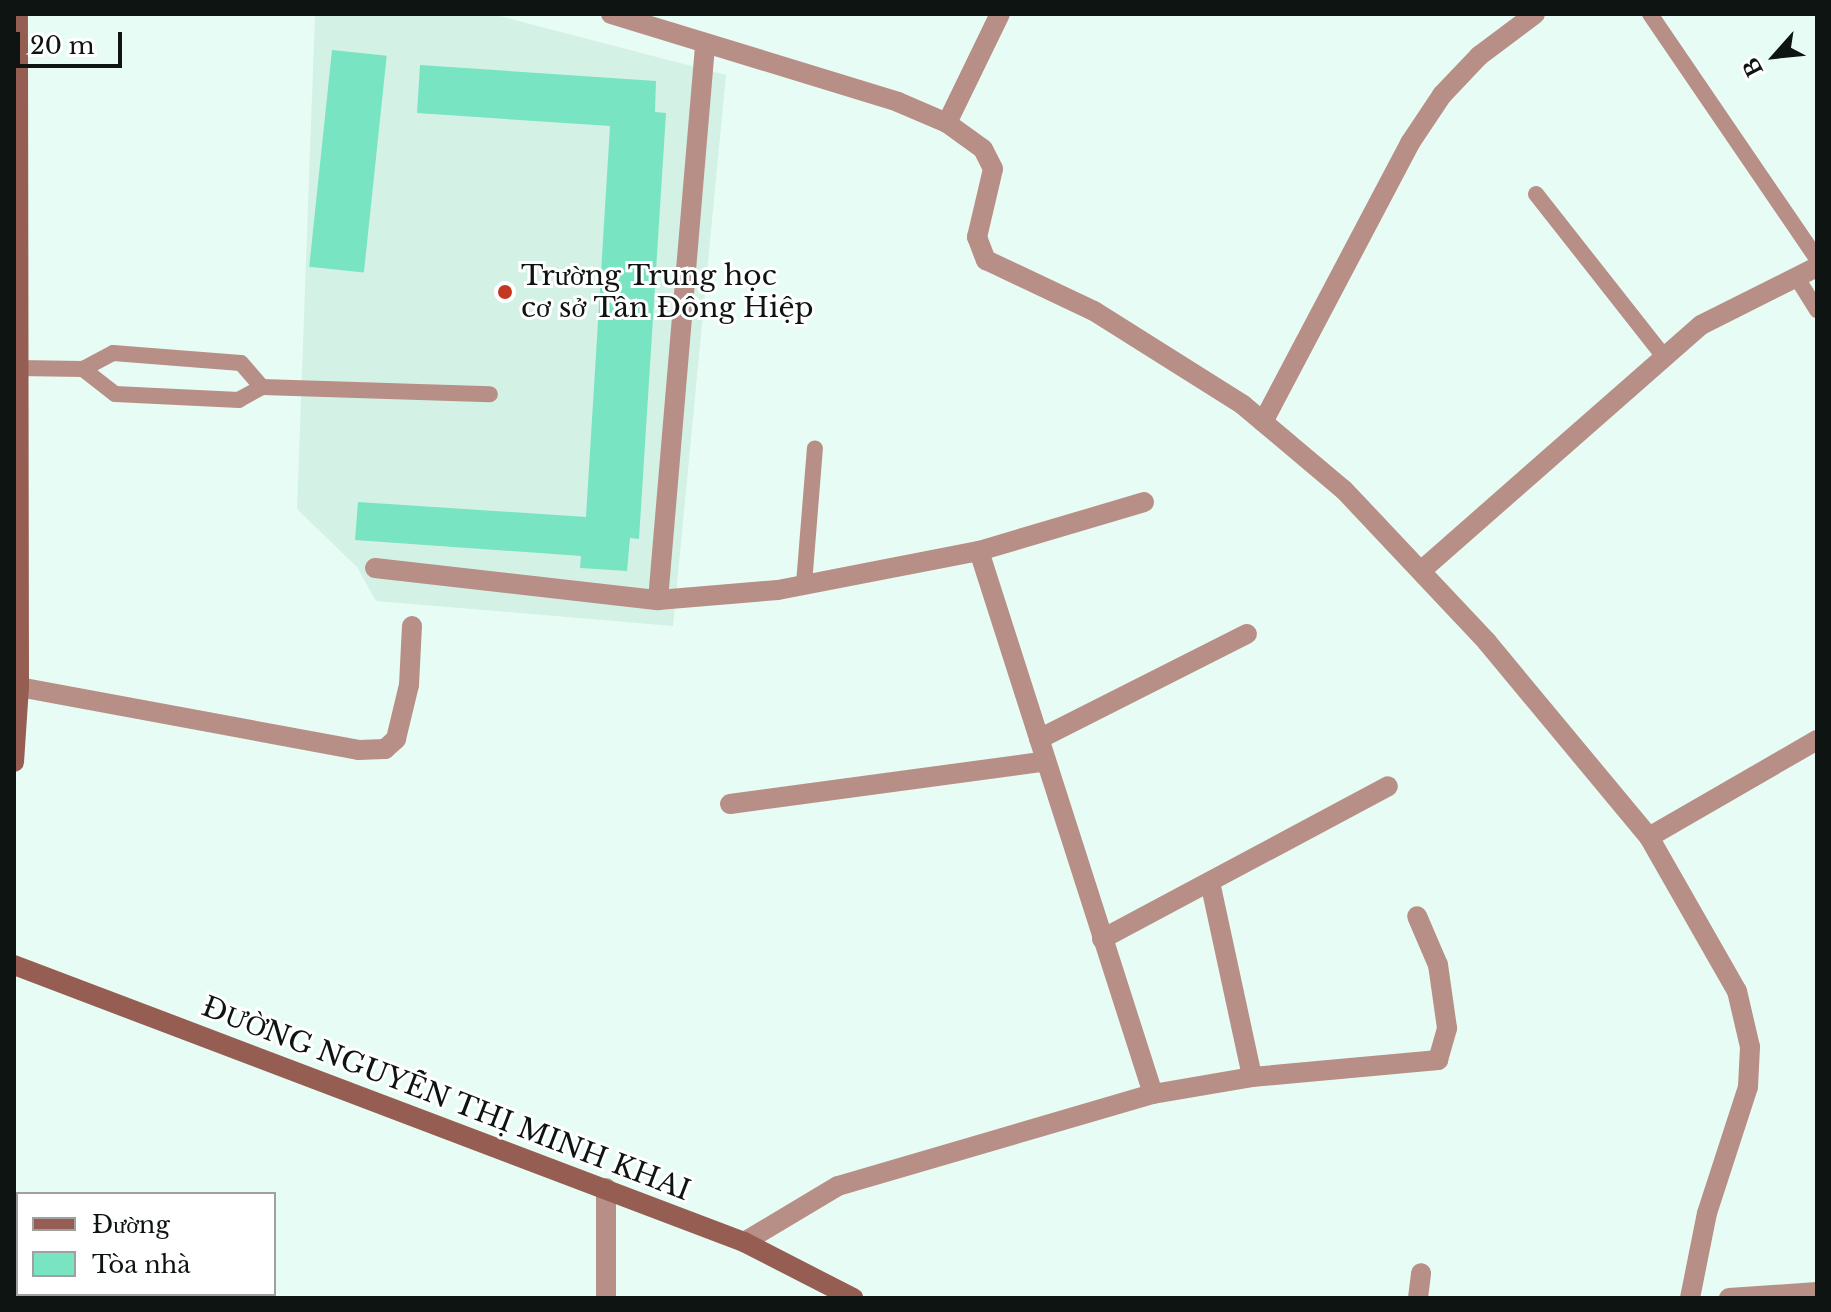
<!DOCTYPE html>
<meta charset="utf-8">
<style>
body{margin:0}
#map{position:relative;width:1831px;height:1312px;overflow:hidden;background:#e7fcf4;font-family:"Libre Baskerville",serif}
div>[style]{position:absolute}
[style*='--x']{left:calc(var(--x)*1px);top:calc(var(--y)*1px);width:calc(var(--w)*1px);rotate:calc(var(--a)*1deg)}
.built>*{inset:0;background:#d4f1e6}
.building>*{inset:0;background:#78e4c2;transform-origin:0 0}
.lane>*{height:16px;margin:-8px;padding:0 8px;transform-origin:8px;border-radius:8px;background:#b78f87}
.street>*{height:20px;margin:-10px;padding:0 10px;transform-origin:10px;border-radius:10px;background:#b78f87}
.secondary>*{height:20px;margin:-10px;padding:0 10px;transform-origin:10px;border-radius:10px;background:#965e52}
.dots>*{width:22px;height:22px;translate:-50% -50%;box-sizing:border-box;border:4px solid #fff;border-radius:50%}
span{translate:-50% -50%;white-space:nowrap;text-align:center;line-height:1.15;-webkit-text-stroke:6px #fff;paint-order:stroke}
.poi-label{font-size:28px;color:#0d1411}
.left{translate:0 -50%;text-align:left}
.street-label{font-size:28px;color:#0d1411}
.frame{position:absolute;inset:0;border:16px solid #0d1411;pointer-events:none}
.legend{position:absolute;left:16px;top:1192px;width:260px;height:104px;box-sizing:border-box;background:#fff;border:2px solid #9ea1a0;margin:0;padding:10px 14px;list-style:none;font-size:24px;color:#0d1411}
.legend li{display:flex;align-items:center;gap:16px;height:40px}
.legend b{width:40px;border:2px solid #9ea1a0}
.north{position:absolute;left:1735px;top:16px;width:80px;height:80px;-webkit-text-stroke:6px #fff;paint-order:stroke;rotate:243deg;font-size:22px;font-weight:700;line-height:32px;text-align:center;color:#0d1411}
.north::after{content:'';display:block;margin:auto;width:28px;height:36px;background:#0d1411;clip-path:polygon(50% 0,100% 100%,50% 72%,0 100%)}
.scale{position:absolute;left:16px;top:32px;width:106px;height:36px;box-sizing:border-box;border:4px solid #0d1411;border-top:0;padding-left:10px;font-size:24px;line-height:28px;white-space:nowrap;color:#0d1411;-webkit-text-stroke:6px #fff;paint-order:stroke}
</style>
<div id="map">
<div class="built">
<i style="clip-path:polygon(315px 14px,492px 14px,726px 75px,673px 626px,376px 601px,357px 567px,297px 509px)"></i>
</div>
<div class="building">
<i style="left:332px;top:50px;width:55px;height:218px;rotate:6deg"></i>
<i style="clip-path:polygon(420px 65px,656px 81px,655px 112px,666px 113px,639px 539px,630px 538px,627px 571px,580px 568px,581px 556px,355px 540px,358px 502px,586px 517px,610px 126px,417px 113px)"></i>
</div>
<div class="lane">
<i style="--x:1650;--y:14;--w:297;--a:55.7"></i>
<i style="--x:1536;--y:194;--w:209;--a:51.8"></i>
<i style="--x:1797;--y:278;--w:38;--a:58"></i>
<i style="--x:19;--y:368;--w:64;--a:0.9"></i>
<i style="--x:83;--y:369;--w:34;--a:-28"></i>
<i style="--x:113;--y:353;--w:128;--a:4.5"></i>
<i style="--x:241;--y:363;--w:32;--a:49"></i>
<i style="--x:262;--y:387;--w:26;--a:151"></i>
<i style="--x:239;--y:400;--w:124;--a:-177.2"></i>
<i style="--x:115;--y:394;--w:41;--a:-142"></i>
<i style="--x:262;--y:387;--w:228;--a:1.8"></i>
<i style="--x:804;--y:584;--w:136;--a:-85.4"></i>
</div>
<div class="street">
<i style="--x:611;--y:14;--w:300;--a:17"></i>
<i style="--x:898;--y:102;--w:53;--a:23.2"></i>
<i style="--x:947;--y:123;--w:44;--a:35.8"></i>
<i style="--x:983;--y:149;--w:22;--a:63"></i>
<i style="--x:993;--y:169;--w:70;--a:103.2"></i>
<i style="--x:977;--y:237;--w:25;--a:69"></i>
<i style="--x:986;--y:260;--w:119;--a:25.3"></i>
<i style="--x:1094;--y:311;--w:176;--a:32.2"></i>
<i style="--x:1243;--y:405;--w:132;--a:40.1"></i>
<i style="--x:1344;--y:490;--w:209;--a:46.7"></i>
<i style="--x:1487;--y:642;--w:254;--a:50.3"></i>
<i style="--x:1649;--y:837;--w:177;--a:60.3"></i>
<i style="--x:1737;--y:991;--w:57;--a:76.9"></i>
<i style="--x:1750;--y:1047;--w:40;--a:92.9"></i>
<i style="--x:1748;--y:1087;--w:133;--a:108"></i>
<i style="--x:1707;--y:1213;--w:87;--a:101.3"></i>
<i style="--x:947;--y:123;--w:121;--a:-64.1"></i>
<i style="--x:1263;--y:422;--w:315;--a:-62.2"></i>
<i style="--x:1410;--y:143;--w:58;--a:-56.3"></i>
<i style="--x:1442;--y:95;--w:54;--a:-46.5"></i>
<i style="--x:1479;--y:56;--w:70;--a:-36.9"></i>
<i style="--x:979;--y:551;--w:570;--a:72.23"></i>
<i style="--x:375;--y:568;--w:285;--a:6.5"></i>
<i style="--x:658;--y:600;--w:120;--a:-4.8"></i>
<i style="--x:778;--y:590;--w:205;--a:-11"></i>
<i style="--x:979;--y:551;--w:172;--a:-16.5"></i>
<i style="--x:1422;--y:570;--w:371;--a:-41.3"></i>
<i style="--x:1701;--y:325;--w:130;--a:-26.6"></i>
<i style="--x:658;--y:600;--w:556;--a:-85.15"></i>
<i style="--x:19;--y:687;--w:345;--a:10.5"></i>
<i style="--x:358;--y:750;--w:27;--a:-2"></i>
<i style="--x:385;--y:749;--w:15;--a:-42"></i>
<i style="--x:396;--y:739;--w:56;--a:-76.5"></i>
<i style="--x:409;--y:685;--w:59;--a:-87.1"></i>
<i style="--x:1039;--y:739;--w:233;--a:-26.8"></i>
<i style="--x:730;--y:804;--w:319;--a:-7.7"></i>
<i style="--x:1649;--y:837;--w:194;--a:-30"></i>
<i style="--x:1210;--y:882;--w:199;--a:77.8"></i>
<i style="--x:1102;--y:939;--w:324;--a:-28.1"></i>
<i style="--x:606;--y:1188;--w:110;--a:90"></i>
<i style="--x:14;--y:1223;--w:4;--a:27"></i>
<i style="--x:744;--y:1242;--w:109;--a:-30.8"></i>
<i style="--x:838;--y:1186;--w:328;--a:-16.3"></i>
<i style="--x:1153;--y:1094;--w:100;--a:-9.7"></i>
<i style="--x:1252;--y:1077;--w:187;--a:-5.2"></i>
<i style="--x:1438;--y:1060;--w:33;--a:-74"></i>
<i style="--x:1447;--y:1028;--w:64;--a:-98.1"></i>
<i style="--x:1438;--y:965;--w:53;--a:-113.2"></i>
<i style="--x:218;--y:1294;--w:13;--a:18"></i>
<i style="--x:1418;--y:1298;--w:25;--a:-83"></i>
<i style="--x:1729;--y:1298;--w:88;--a:-3.9"></i>
</div>
<div class="secondary">
<i style="--x:14;--y:762;--w:75;--a:-86.2"></i>
<i style="--x:19;--y:687;--w:673;--a:-90.09"></i>
<i style="--x:14;--y:965;--w:781;--a:20.78"></i>
<i style="--x:744;--y:1242;--w:123;--a:27.2"></i>
</div>
<div class="dots">
<i style="left:505px;top:292px;background:#c33821"></i>
</div>
<div class="poi-label">
<span class="left" style="left:521px;top:292px">Trường Trung học<br>cơ sở Tân Đông Hiệp</span>
</div>
<div class="street-label">
<span style="left:446px;top:1099px;rotate:21deg">ĐƯỜNG NGUYỄN THỊ MINH KHAI</span>
</div>
<div class="frame"></div>
<ul class="legend">
<li><b style="height:10px;background:#965e52"></b>Đường</li>
<li><b style="height:22px;background:#78e4c2"></b>Tòa nhà</li>
</ul>
<div class="north">B</div>
<div class="scale">20 m</div>
</div>
